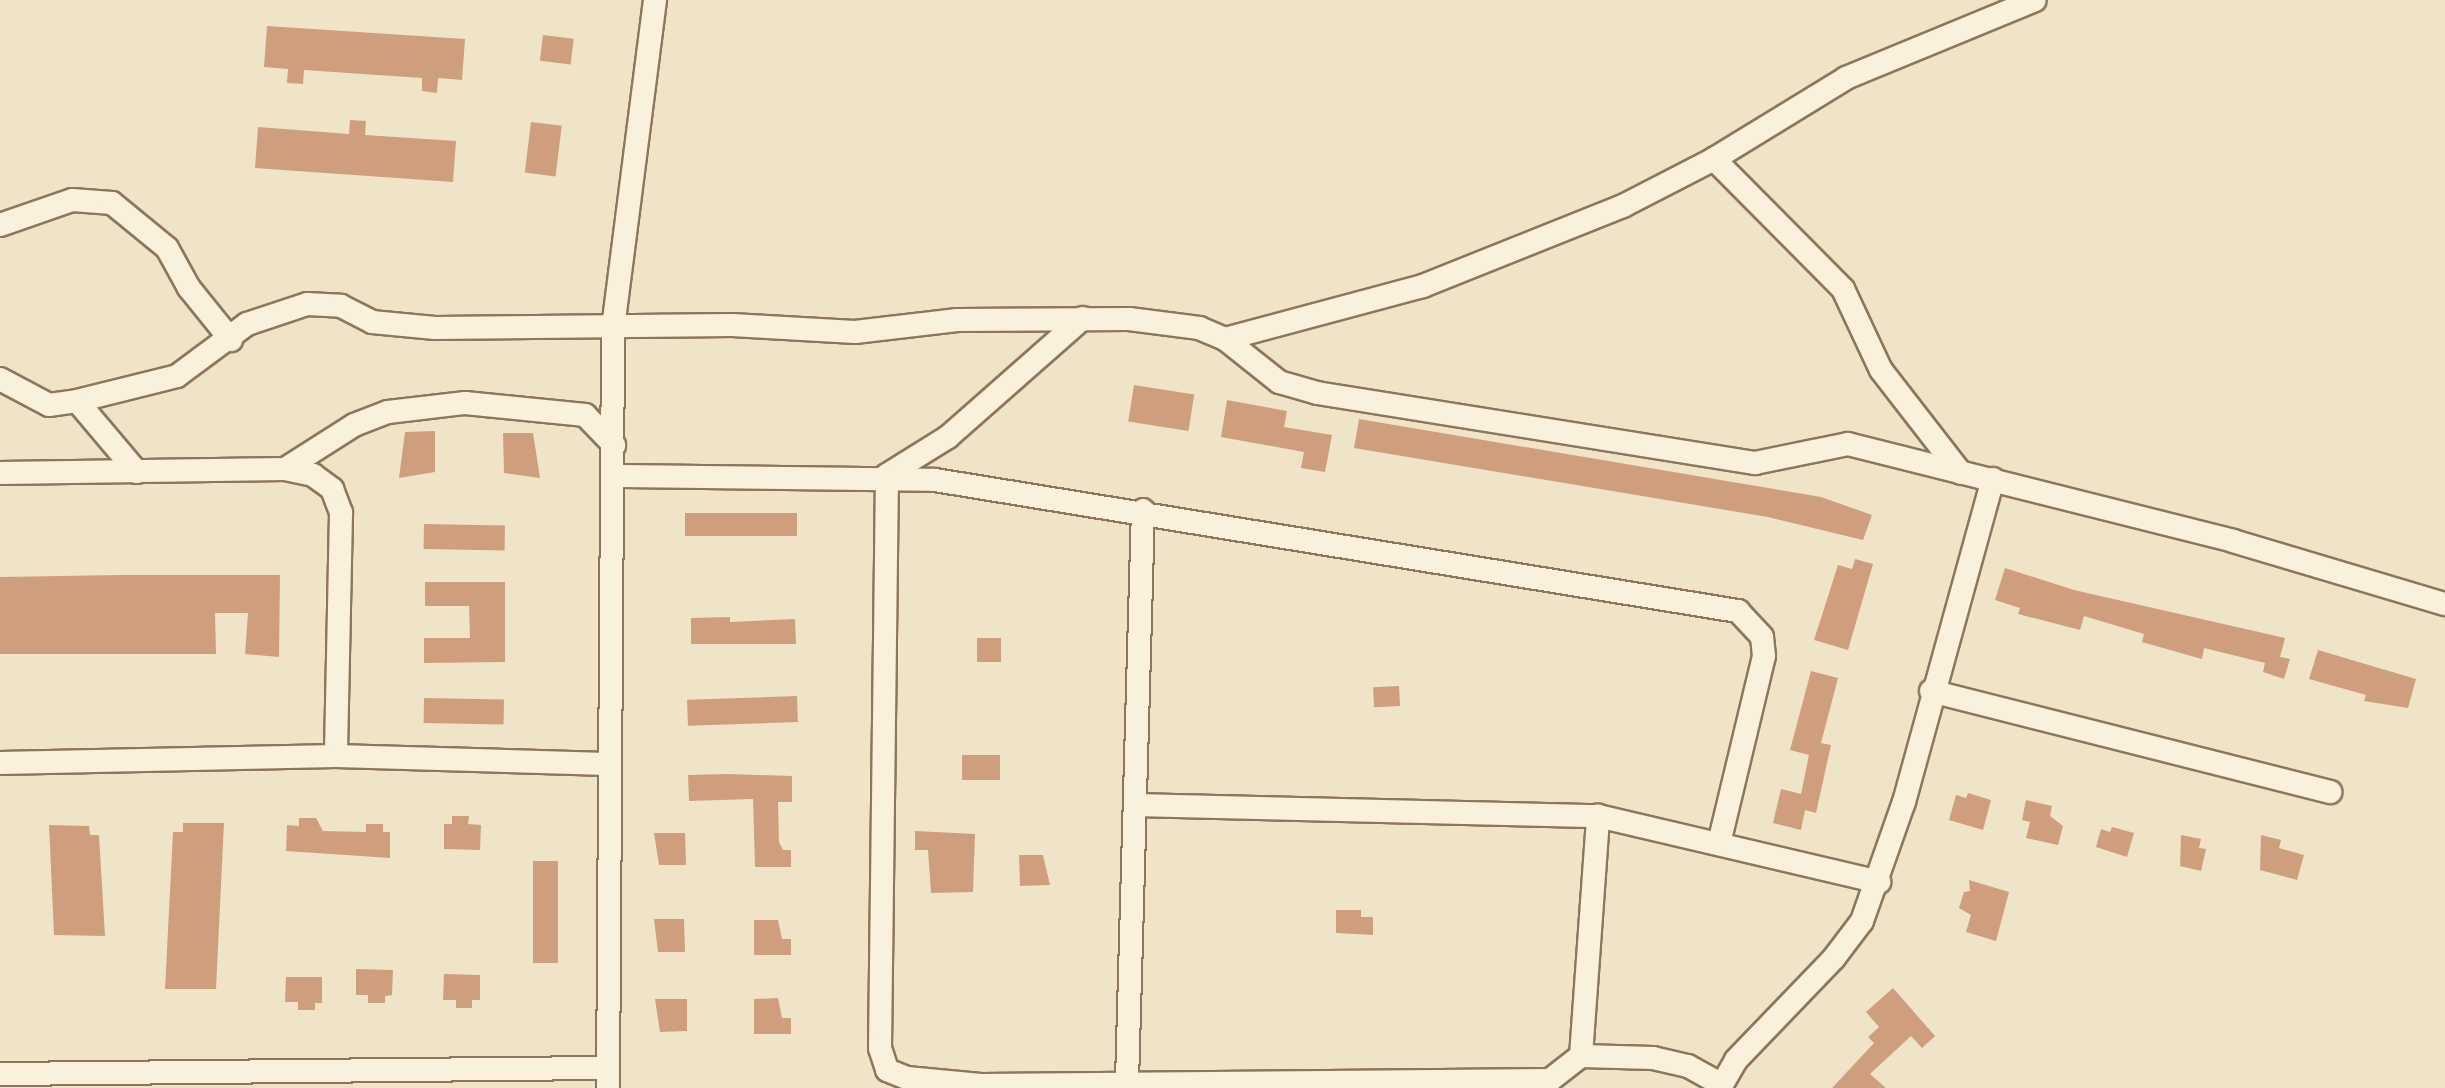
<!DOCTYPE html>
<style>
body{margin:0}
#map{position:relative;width:2445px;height:1088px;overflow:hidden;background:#f0e4c8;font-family:"Times New Roman",serif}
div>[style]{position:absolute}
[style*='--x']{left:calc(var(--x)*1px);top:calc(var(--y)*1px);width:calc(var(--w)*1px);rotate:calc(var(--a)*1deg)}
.building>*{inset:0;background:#cf9f7d;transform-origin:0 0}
.roads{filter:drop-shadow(2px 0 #8d765c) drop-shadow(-2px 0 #8d765c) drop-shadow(0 2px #8d765c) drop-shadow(0 -2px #8d765c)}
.minor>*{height:22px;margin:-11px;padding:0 11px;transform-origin:11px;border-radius:11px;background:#faf1dc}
span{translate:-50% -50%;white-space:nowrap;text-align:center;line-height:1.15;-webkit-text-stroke:7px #f7eed8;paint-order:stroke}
</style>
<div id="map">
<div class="building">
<i style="clip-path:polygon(267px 26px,465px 39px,462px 80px,438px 78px,437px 93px,422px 91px,422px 78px,304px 70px,303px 84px,287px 83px,288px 69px,264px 67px)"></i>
<i style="left:543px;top:35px;width:31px;height:26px;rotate:7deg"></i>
<i style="clip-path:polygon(350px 120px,366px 121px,365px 135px,456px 141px,453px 182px,255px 168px,258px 127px,349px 134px)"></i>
<i style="left:531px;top:122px;width:31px;height:51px;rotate:7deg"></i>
<i style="left:1134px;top:385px;width:61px;height:37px;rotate:9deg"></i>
<i style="clip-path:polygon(1227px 400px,1287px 411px,1284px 427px,1332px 435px,1325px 472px,1301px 468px,1304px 452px,1221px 437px)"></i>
<i style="clip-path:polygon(1359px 419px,1821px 497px,1872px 515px,1863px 540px,1768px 517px,1354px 448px)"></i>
<i style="clip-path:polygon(435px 431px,435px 472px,399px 478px,405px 432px)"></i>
<i style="clip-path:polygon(503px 433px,533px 433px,540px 478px,504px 473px)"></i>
<i style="left:685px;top:513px;width:112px;height:23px"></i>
<i style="left:424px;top:524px;width:81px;height:25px;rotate:1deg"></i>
<i style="clip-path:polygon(1855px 559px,1873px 564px,1848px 650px,1814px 640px,1838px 565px,1852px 569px)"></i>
<i style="clip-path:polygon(2005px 568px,2074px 590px,2285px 638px,2280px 657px,2290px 659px,2284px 679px,2263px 672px,2265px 663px,2204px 648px,2202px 659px,2184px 654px,2142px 642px,2144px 634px,2084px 616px,2080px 630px,2018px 614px,2020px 608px,1995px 600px)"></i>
<i style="clip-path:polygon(120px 575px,280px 575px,279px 657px,245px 654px,248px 613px,215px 613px,216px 654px,0 654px,0 577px)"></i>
<i style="clip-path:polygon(425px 582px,505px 582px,505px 662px,424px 663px,424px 638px,470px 638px,469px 606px,425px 606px)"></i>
<i style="clip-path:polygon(730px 617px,730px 622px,795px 619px,796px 644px,691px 644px,691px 618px)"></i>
<i style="left:977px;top:638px;width:24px;height:24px"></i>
<i style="clip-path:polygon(2318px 650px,2416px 679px,2408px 708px,2364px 701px,2366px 695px,2309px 679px)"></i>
<i style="clip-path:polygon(1811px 671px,1838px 678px,1821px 743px,1831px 745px,1816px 813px,1805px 810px,1801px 830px,1773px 823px,1781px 789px,1801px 794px,1809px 755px,1790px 750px)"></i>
<i style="left:1399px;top:686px;width:20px;height:26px;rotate:87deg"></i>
<i style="left:797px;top:696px;width:26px;height:110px;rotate:88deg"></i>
<i style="left:424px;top:698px;width:80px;height:25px;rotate:1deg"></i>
<i style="left:962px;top:755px;width:38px;height:25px"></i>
<i style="clip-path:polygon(727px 774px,792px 776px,792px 802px,778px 802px,779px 842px,783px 850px,791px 850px,791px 867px,755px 867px,753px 799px,689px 801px,688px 775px)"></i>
<i style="clip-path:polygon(1968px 793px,1991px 800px,1983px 830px,1949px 820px,1956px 795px,1966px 798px)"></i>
<i style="clip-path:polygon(2026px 800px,2052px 806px,2050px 816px,2063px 826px,2058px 845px,2026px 838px,2030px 822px,2022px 820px)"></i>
<i style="clip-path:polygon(452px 816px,469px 816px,468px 824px,481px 825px,480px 850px,444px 849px,444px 824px,452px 824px)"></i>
<i style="clip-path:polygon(299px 818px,316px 818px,323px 831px,366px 832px,366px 824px,383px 824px,383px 832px,390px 832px,390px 858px,286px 851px,287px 825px,299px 826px)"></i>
<i style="clip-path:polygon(183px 823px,224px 823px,216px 989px,165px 989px,173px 832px,183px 832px)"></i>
<i style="clip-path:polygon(49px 825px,89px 826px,90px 835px,99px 835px,105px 936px,54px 935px)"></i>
<i style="clip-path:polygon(2112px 827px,2134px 833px,2127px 857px,2096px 847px,2101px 829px,2110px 832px)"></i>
<i style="clip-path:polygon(915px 831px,975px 834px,973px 892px,931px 893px,928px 850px,915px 850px)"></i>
<i style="clip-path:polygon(654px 833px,685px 833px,686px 865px,659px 865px)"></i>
<i style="clip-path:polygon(2181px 835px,2201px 839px,2199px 848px,2206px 849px,2201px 871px,2180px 866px)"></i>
<i style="clip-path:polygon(2261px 835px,2281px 840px,2279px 848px,2304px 855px,2297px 880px,2260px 870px)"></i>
<i style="clip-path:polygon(1019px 855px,1043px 855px,1050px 885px,1020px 886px)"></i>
<i style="left:533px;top:861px;width:25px;height:102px"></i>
<i style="clip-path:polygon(1969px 880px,2009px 892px,1996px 941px,1966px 932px,1971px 915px,1959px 908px,1964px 892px,1970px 891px)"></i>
<i style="clip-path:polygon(1336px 910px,1361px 910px,1361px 917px,1373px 917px,1373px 935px,1336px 933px)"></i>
<i style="clip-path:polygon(654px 919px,684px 919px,685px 952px,658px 952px)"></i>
<i style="clip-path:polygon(754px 920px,778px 920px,782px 939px,791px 939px,791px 955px,754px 955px)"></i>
<i style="clip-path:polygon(356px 969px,393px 970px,392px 995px,385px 996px,385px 1003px,368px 1003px,368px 995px,356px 995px)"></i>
<i style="clip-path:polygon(444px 974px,480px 975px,480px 1000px,472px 1000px,472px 1008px,456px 1008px,456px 1000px,443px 1000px)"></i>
<i style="clip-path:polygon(286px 977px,322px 977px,322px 1003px,315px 1003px,315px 1010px,298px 1010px,298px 1002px,285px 1002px)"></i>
<i style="clip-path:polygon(1893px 988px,1935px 1036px,1922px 1048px,1911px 1036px,1870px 1074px,1886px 1088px,1832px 1088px,1874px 1043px,1868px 1037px,1879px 1027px,1866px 1012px)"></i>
<i style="clip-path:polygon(778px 998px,782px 1018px,791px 1018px,791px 1034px,754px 1034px,754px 999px)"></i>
<i style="clip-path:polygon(655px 999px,687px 999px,687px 1031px,660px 1032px)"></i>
</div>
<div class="roads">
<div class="minor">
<i style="--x:1714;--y:159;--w:183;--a:45.2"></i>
<i style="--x:1843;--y:289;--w:89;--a:64.9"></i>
<i style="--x:1881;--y:370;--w:130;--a:52.2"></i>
<i style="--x:0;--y:225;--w:76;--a:-19.1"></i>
<i style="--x:72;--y:200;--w:40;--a:4.3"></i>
<i style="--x:112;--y:203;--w:71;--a:39.3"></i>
<i style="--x:167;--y:248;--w:46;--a:61.2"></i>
<i style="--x:189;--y:288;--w:67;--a:51.1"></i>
<i style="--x:1083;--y:318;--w:180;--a:138.6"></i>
<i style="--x:948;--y:437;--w:72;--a:148.1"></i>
<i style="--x:887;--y:475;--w:573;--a:90.7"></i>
<i style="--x:880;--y:1048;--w:23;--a:72"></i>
<i style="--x:887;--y:1070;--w:22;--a:22"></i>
<i style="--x:907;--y:1078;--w:74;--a:5.4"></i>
<i style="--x:981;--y:1085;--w:569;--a:-0.5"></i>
<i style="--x:1550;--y:1080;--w:39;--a:-38"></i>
<i style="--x:1581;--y:1056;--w:241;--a:-85.9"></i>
<i style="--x:1225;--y:339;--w:205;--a:-15"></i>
<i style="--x:1423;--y:286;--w:215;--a:-21.8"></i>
<i style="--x:1623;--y:206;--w:102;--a:-27.3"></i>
<i style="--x:1714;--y:159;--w:155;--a:-31.5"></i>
<i style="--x:1846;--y:78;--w:204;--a:-22.4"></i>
<i style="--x:0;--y:379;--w:55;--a:28"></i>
<i style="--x:49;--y:405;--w:28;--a:-8"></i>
<i style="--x:77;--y:401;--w:103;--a:-14"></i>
<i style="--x:177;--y:376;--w:87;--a:-36.6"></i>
<i style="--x:247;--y:324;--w:63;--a:-18.4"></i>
<i style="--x:307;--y:304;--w:34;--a:3"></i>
<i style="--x:341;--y:306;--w:35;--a:27"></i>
<i style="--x:372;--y:322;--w:63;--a:5.4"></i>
<i style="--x:435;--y:328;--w:297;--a:-0.6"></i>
<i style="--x:732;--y:325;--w:123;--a:3.3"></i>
<i style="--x:855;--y:332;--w:103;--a:-6.7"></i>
<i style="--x:957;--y:320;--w:172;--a:-0.3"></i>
<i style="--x:1129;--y:319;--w:71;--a:7.3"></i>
<i style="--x:1199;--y:328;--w:28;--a:23"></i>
<i style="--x:1225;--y:339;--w:69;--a:38.5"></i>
<i style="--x:1279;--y:382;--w:40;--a:16"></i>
<i style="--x:1317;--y:393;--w:444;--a:9.1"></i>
<i style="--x:1755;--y:463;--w:95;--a:-11.5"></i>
<i style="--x:1848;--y:444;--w:397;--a:14.1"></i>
<i style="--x:2233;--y:541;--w:221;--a:16.6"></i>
<i style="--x:77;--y:401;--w:93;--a:49.8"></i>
<i style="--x:285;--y:469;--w:82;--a:-32.5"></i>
<i style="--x:354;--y:425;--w:36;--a:-21"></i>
<i style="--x:388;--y:412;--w:78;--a:-6.7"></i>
<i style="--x:465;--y:403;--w:121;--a:5.7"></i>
<i style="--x:585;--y:415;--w:42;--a:46"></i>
<i style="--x:0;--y:473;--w:285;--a:-0.8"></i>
<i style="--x:285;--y:469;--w:29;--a:12"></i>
<i style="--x:313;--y:475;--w:24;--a:36"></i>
<i style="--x:332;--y:489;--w:26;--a:69"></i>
<i style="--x:341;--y:513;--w:243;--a:91.2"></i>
<i style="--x:613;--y:476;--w:322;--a:0.7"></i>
<i style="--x:935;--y:480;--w:814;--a:9.27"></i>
<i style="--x:1738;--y:611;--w:35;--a:47"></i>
<i style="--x:1762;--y:637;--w:19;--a:84"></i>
<i style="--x:1764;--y:656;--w:193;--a:103.5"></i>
<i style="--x:1931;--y:691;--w:412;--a:14.2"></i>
<i style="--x:0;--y:763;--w:336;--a:-1.2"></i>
<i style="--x:336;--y:756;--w:271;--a:1.7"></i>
<i style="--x:1135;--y:805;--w:463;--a:1.4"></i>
<i style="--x:1598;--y:816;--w:289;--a:13.2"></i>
<i style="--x:1581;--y:1056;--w:72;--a:1.6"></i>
<i style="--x:1653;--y:1058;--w:36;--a:13"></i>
<i style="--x:1688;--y:1066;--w:39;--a:29"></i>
<i style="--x:0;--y:1074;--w:608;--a:-0.57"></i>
<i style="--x:1127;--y:1082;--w:572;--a:-88.4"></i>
<i style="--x:608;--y:1088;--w:760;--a:-89.62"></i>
<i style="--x:613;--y:328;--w:331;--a:-82.7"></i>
<i style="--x:1720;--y:1088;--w:32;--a:-60"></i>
<i style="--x:1736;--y:1060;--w:141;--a:-46.1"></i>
<i style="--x:1834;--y:958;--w:46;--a:-52.9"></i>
<i style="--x:1862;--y:921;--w:126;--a:-70.6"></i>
<i style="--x:1904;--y:802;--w:335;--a:-74.6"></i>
</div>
</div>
</div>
